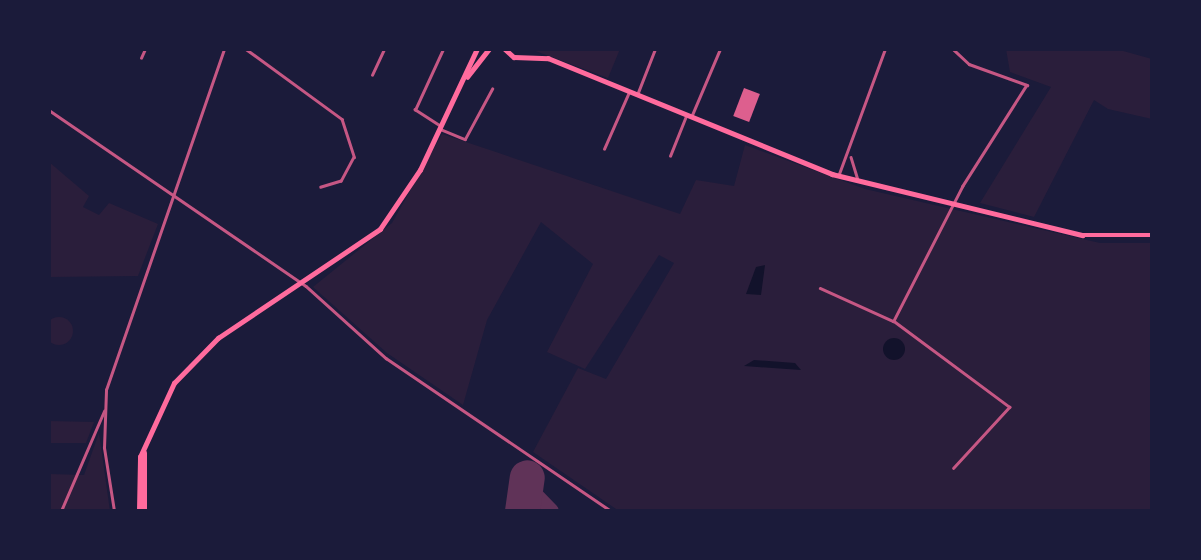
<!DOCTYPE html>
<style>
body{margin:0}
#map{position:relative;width:1201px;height:560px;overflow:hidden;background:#1b1b3a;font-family:Montserrat,sans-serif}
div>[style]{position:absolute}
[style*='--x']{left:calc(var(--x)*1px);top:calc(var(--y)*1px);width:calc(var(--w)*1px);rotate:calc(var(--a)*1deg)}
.green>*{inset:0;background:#2a1e3b}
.round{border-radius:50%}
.water>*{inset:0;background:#12122b}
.taxiway>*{height:14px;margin:-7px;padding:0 7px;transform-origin:7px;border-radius:7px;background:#603358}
.runway>*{height:35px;margin:-17.5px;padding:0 17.5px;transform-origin:17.5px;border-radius:17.5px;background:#603358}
.building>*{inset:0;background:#dd5f8e;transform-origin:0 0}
.minor>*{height:2.5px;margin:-1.25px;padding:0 1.25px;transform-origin:1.25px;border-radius:1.25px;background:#c65784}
.secondary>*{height:4.5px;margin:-2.25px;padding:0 2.25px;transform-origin:2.25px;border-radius:2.25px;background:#ff6b9d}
.primary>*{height:4.5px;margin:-2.25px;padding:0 2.25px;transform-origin:2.25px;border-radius:2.25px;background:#ff6b9d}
span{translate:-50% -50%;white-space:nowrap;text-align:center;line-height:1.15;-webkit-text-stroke:5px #1b1b3a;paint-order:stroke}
.frame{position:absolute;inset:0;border:51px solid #1b1b3a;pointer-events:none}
</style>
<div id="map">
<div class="green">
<i style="clip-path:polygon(530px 49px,620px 49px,608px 78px)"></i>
<i style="clip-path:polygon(1006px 49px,1116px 49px,1152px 59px,1152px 119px,1108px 109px,1094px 100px,1034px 217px,980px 203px,1051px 87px,1010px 72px)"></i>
<i style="clip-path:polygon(442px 134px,680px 214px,696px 180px,734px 186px,745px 145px,865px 189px,1100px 243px,1152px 243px,1152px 511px,619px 511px,533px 452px,578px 368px,606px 379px,674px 263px,659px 255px,585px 369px,547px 352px,593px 264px,541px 222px,487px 320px,463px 405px,387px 353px,313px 287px,392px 223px)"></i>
<i style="clip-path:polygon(49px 162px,89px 196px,83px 207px,99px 215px,109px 203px,158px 224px,138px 276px,49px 277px)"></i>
<i class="round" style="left:45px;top:317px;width:28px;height:28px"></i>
<i style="clip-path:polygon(49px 421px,94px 422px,86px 443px,49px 443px)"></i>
<i style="clip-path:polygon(99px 433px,110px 511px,49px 511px,49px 474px,84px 475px)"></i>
</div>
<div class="water">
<i style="clip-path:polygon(765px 265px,761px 295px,746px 294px,756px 267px)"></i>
<i class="round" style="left:883px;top:338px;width:22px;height:22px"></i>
<i style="clip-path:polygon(754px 360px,795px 363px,801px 370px,744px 366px)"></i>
</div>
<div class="taxiway">
<i style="--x:526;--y:484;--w:37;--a:46"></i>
</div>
<div class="runway">
<i style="--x:522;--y:511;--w:34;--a:-82"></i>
</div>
<div class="building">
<i style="left:744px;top:88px;width:17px;height:30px;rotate:21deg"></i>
</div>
<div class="minor">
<i style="--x:246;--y:49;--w:119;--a:36.1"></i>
<i style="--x:342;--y:119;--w:40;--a:72"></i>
<i style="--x:354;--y:157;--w:27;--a:118"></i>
<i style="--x:341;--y:181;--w:21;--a:163"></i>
<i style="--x:953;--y:49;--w:22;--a:43"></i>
<i style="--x:969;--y:64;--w:62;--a:19.9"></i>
<i style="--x:1027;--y:85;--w:120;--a:122.4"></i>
<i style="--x:963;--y:186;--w:152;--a:117.1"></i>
<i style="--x:894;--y:321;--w:144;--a:36.6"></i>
<i style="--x:1010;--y:407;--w:83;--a:132.6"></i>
<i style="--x:141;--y:58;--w:10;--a:-66"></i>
<i style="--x:372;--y:75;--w:29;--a:-65"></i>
<i style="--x:637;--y:95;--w:49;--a:-68.6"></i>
<i style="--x:49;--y:110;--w:311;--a:34.4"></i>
<i style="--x:306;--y:286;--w:108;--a:42"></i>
<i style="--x:386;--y:358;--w:272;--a:34.2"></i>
<i style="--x:692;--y:115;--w:72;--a:-67"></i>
<i style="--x:440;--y:126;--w:30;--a:-147"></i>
<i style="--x:415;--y:110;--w:67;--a:-65.3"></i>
<i style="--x:440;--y:129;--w:27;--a:22"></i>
<i style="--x:465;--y:139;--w:57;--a:-61.6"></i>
<i style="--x:604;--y:149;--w:62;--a:-66.3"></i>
<i style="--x:670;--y:156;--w:43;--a:-68.2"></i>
<i style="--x:851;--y:157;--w:24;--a:73"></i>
<i style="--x:839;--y:174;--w:133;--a:-69.8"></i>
<i style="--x:820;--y:288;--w:80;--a:24.3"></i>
<i style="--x:61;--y:511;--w:109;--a:-66.7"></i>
<i style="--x:114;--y:511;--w:64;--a:-99"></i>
<i style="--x:104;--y:448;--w:58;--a:-88"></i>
<i style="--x:106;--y:390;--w:361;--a:-70.9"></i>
</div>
<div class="secondary">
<i style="--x:505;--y:49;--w:12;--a:42"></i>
<i style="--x:514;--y:57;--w:34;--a:2"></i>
<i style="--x:548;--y:58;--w:307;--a:22.2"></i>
<i style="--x:832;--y:174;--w:258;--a:13.7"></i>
<i style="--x:1083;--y:235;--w:69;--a:0"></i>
</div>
<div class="primary">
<i style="--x:467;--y:77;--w:36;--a:-52"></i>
<i style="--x:139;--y:511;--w:54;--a:-88.9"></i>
<i style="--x:140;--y:457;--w:81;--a:-65.3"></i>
<i style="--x:174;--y:383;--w:63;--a:-45.6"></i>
<i style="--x:218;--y:338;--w:195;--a:-33.9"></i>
<i style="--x:380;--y:229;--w:71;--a:-55.9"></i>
<i style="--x:420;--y:170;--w:134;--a:-64.8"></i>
<i style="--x:144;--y:511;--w:58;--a:-90"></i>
</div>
<div class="frame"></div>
</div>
